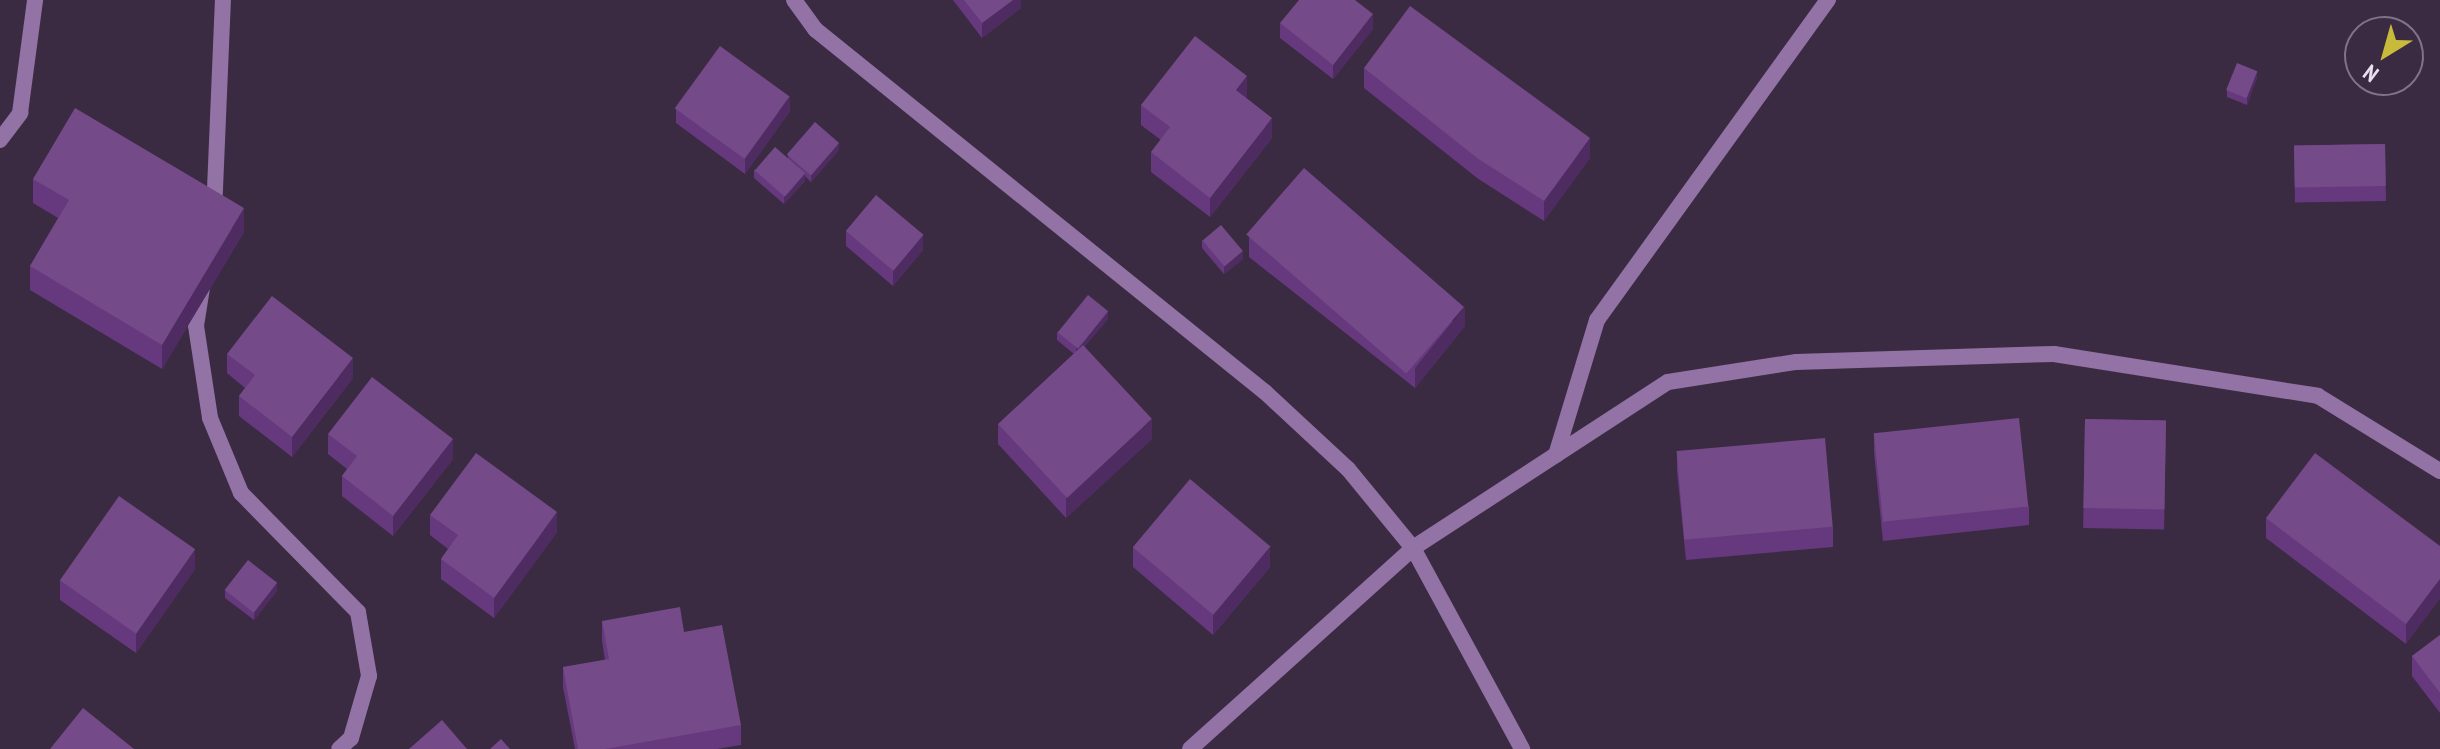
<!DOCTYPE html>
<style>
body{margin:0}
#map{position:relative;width:2440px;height:749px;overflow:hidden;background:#3a2b42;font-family:"PT Sans Narrow",sans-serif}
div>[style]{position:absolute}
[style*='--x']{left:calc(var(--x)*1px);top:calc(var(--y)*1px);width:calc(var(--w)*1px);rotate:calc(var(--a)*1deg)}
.minor>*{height:16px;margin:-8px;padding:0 8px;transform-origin:8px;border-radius:8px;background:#9372a5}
.wall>*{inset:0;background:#66387d;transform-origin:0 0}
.shaded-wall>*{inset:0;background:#4e2b60}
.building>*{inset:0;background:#744a89;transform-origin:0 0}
span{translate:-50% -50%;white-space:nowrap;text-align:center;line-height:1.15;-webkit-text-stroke:7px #3a2b42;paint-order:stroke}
.north{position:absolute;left:2344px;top:16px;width:80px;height:80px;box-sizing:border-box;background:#3a2b42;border:2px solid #807387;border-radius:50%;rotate:217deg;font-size:22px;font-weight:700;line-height:32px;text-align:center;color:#e9e0ef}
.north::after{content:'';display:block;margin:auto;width:28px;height:36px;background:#c8bb3b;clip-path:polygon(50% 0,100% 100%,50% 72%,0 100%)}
</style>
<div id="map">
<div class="minor">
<i style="--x:794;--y:0;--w:37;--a:54"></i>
<i style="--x:816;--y:30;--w:577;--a:38.88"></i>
<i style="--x:1265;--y:392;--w:113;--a:42.9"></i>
<i style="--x:1348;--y:469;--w:102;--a:50.6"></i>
<i style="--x:1413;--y:548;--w:229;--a:61.5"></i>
<i style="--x:0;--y:140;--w:34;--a:-53"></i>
<i style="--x:20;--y:113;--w:114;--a:-82.4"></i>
<i style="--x:214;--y:213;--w:213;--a:-87.6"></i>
<i style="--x:202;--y:288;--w:38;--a:99"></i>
<i style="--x:196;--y:326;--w:93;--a:81.3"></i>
<i style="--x:210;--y:418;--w:81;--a:67.5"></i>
<i style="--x:241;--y:493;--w:167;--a:45.5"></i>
<i style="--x:358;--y:612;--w:65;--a:80.2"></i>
<i style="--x:369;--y:676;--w:65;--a:106.2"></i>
<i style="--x:351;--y:738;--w:16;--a:137"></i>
<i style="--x:1556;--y:455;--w:141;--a:-73.1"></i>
<i style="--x:1597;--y:320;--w:395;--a:-54.2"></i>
<i style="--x:1190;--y:749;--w:300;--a:-42"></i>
<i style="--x:1413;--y:548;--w:304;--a:-33.1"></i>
<i style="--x:1668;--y:382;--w:130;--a:-8.9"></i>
<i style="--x:1796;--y:362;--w:258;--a:-1.8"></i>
<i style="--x:2054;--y:354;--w:267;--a:9"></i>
<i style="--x:2318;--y:396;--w:143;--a:31.6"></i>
</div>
<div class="wall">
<i style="clip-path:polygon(953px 0,1021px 0,1021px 8px,982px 38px)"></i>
<i style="clip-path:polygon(1280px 23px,1373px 29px,1333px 79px,1280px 38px)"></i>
<i style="clip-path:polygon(1364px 68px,1590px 158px,1544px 221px,1477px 178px,1364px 88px)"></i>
<i style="clip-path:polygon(2257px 78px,2247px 105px,2227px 97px,2227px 90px)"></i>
<i style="clip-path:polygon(1247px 96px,1246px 98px,1272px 138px,1210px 217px,1151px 172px,1151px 152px,1161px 140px,1141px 125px,1141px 105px)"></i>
<i style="clip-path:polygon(676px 109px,790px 111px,745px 174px,676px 123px)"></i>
<i style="left:2385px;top:144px;width:57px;height:91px;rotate:89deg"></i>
<i style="clip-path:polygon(839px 150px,811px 182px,805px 176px,805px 181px,784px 204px,754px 178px,754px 170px,788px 158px,788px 155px)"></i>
<i style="clip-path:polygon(33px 179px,244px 232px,162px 369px,30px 290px,30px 266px,58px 218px,33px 203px)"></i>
<i style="clip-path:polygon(846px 231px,923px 250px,893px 286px,846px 246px)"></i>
<i style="clip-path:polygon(1249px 237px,1465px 326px,1415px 388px,1249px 257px)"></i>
<i style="clip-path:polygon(1202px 240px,1243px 259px,1224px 274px,1202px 248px)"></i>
<i style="clip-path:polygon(1108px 319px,1084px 347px,1152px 439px,1066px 518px,998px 444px,998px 424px,1074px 354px,1057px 340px,1057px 332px)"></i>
<i style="clip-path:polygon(227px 354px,353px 378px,292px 457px,239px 416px,239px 396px,245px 388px,227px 373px)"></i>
<i style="left:2085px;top:419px;width:81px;height:109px;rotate:1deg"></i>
<i style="clip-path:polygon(1874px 433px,2029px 506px,2029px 525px,1883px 541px,1874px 453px)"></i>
<i style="clip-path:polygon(328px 434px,453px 459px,393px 536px,342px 496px,342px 476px,347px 469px,328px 454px)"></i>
<i style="clip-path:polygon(1677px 451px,1833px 527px,1833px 547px,1686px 560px,1677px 471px)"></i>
<i style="clip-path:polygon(430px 515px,557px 532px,494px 618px,441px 579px,441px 559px,448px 549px,430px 535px)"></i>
<i style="clip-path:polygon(2266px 518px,2440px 546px,2406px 644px,2266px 538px)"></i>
<i style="clip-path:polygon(1133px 547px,1270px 567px,1213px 635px,1133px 567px)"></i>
<i style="clip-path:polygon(195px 569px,136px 653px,60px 600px,60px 580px)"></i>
<i style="clip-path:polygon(225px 590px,277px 591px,254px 620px,225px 598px)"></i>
<i style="clip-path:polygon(602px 621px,684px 632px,741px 725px,741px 745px,717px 749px,575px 749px,563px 687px,563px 667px,605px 660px,602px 641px)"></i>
<i style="clip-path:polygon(2440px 635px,2440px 713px,2412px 676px,2412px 656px)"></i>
</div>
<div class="shaded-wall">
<i style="clip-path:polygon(1013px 0,1021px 0,1021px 8px,982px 38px,982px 23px)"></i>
<i style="clip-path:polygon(1373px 14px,1373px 29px,1333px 79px,1333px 65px)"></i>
<i style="clip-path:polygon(2257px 71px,2257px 78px,2247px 105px,2247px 97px)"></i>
<i style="clip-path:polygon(1247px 76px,1247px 96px,1236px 110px,1236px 90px)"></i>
<i style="clip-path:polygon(790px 96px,790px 111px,745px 174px,745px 159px)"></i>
<i style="clip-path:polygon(1272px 118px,1272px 138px,1210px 217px,1210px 198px)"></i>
<i style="clip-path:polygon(1590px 138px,1590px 158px,1544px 221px,1544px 201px)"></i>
<i style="clip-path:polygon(839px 143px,839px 150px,811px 182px,811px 174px)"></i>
<i style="clip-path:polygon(805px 173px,805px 181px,784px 204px,784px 196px)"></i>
<i style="clip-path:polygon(244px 208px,244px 232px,162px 369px,162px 345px)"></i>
<i style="clip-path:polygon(923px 235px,923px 250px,893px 286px,893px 271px)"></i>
<i style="clip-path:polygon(1243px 251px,1243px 259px,1224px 274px,1224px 266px)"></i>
<i style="clip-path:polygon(1465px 306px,1465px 326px,1415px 388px,1415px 368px)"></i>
<i style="clip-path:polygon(1108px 311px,1108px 319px,1076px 356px,1076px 348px)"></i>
<i style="clip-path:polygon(353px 358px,353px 378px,292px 457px,292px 437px)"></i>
<i style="clip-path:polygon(1152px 419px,1152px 439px,1066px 518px,1066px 498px)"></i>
<i style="clip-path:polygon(453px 439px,453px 459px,393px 536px,393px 516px)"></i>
<i style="clip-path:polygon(557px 512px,557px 532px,494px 618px,494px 598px)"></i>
<i style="clip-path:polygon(1270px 547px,1270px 567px,1213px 635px,1213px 615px)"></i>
<i style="clip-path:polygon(195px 549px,195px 569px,136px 653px,136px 633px)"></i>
<i style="clip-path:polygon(2440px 579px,2440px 599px,2406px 644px,2406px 624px)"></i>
<i style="clip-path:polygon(277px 583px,277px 591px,254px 620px,254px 612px)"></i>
</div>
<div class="building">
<i style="clip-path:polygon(964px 0,1013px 0,982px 23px)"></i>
<i style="clip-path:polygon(1299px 0,1355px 0,1373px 14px,1333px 65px,1280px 23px)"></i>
<i style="clip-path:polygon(1410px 6px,1590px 138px,1544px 201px,1477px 158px,1364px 68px)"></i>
<i style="clip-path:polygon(1195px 36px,1247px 76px,1236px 90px,1272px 118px,1210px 198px,1151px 152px,1170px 127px,1141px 105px)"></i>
<i style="left:720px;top:46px;width:86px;height:77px;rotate:36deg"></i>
<i style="left:2237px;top:63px;width:22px;height:29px;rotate:22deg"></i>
<i style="clip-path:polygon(75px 108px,244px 208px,162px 345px,30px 266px,69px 200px,33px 179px)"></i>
<i style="left:815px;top:122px;width:32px;height:43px;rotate:41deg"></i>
<i style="left:2385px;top:144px;width:42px;height:91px;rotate:89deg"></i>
<i style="left:775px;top:147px;width:40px;height:31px;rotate:41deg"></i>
<i style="left:1304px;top:168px;width:212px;height:88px;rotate:41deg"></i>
<i style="left:876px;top:195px;width:62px;height:47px;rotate:40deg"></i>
<i style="left:1221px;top:225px;width:34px;height:24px;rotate:50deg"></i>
<i style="left:1088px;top:295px;width:26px;height:48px;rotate:39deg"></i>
<i style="clip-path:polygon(272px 296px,353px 358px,292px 437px,239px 396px,255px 375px,227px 354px)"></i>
<i style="left:1083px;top:345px;width:101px;height:116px;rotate:47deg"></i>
<i style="clip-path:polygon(372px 377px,453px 439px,393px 516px,342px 476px,357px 456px,328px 434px)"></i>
<i style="left:2019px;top:418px;width:89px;height:146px;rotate:84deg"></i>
<i style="left:2085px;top:419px;width:81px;height:89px;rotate:1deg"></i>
<i style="left:1825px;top:438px;width:89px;height:149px;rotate:85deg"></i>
<i style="clip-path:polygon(476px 453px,557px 512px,494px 598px,441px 559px,458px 535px,430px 515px)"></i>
<i style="clip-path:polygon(2315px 453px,2440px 546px,2440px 579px,2406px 624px,2266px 518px)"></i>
<i style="left:1190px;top:479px;width:105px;height:89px;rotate:40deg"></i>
<i style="left:119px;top:496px;width:93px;height:103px;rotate:35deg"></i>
<i style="left:248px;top:560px;width:37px;height:38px;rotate:38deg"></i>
<i style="clip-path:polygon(680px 607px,684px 632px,722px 625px,741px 725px,605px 749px,578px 749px,563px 667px,609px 659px,602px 621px)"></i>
<i style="clip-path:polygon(2440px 635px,2440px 693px,2412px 656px)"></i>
<i style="clip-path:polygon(83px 708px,134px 749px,50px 749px)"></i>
<i style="clip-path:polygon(442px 720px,467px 749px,409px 749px)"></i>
<i style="clip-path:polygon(501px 739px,510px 749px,490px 749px)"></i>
</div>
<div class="north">N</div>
</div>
